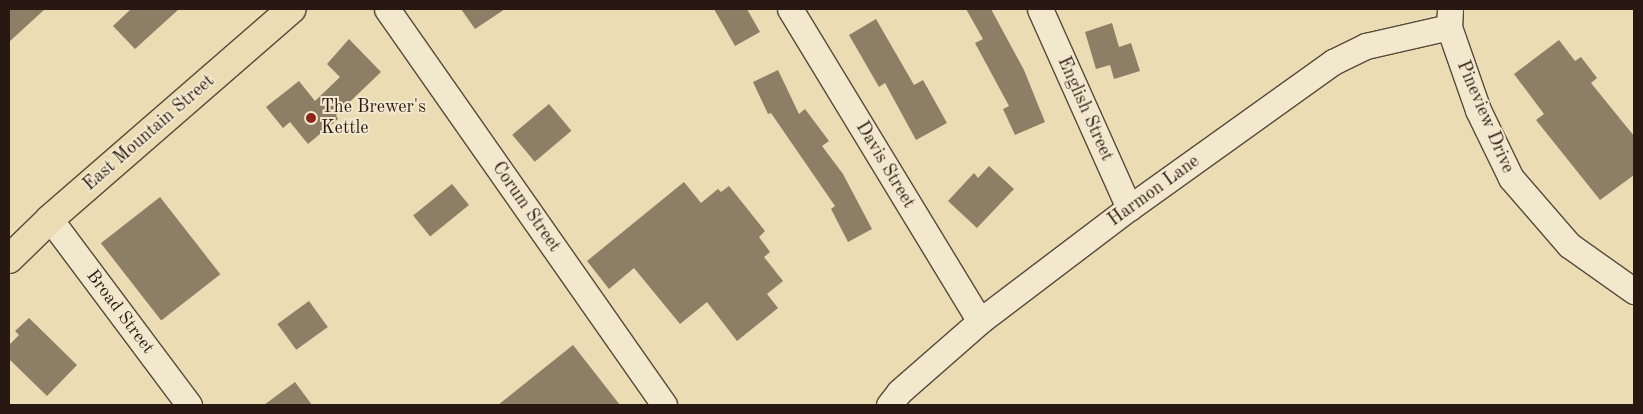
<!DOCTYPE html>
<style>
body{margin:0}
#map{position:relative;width:1643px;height:414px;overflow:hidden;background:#ebdcb3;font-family:"Old Standard TT",serif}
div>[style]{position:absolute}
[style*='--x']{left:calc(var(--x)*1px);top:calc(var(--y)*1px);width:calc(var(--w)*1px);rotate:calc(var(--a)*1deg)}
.building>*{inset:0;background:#8d7e66;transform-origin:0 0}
.roads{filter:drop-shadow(1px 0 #584a3a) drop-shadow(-1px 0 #584a3a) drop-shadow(0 1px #584a3a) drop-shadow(0 -1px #584a3a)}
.minor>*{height:25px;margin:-12.5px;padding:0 12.5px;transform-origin:12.5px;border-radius:12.5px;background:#f2e8ce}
.primary>*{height:28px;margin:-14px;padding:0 14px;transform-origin:14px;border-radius:14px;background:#ebdcb3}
.dots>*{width:14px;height:14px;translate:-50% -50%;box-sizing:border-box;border:2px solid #f2e8ce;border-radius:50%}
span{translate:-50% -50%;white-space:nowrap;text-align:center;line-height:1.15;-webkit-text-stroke:4px #f2e8ce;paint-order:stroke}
.poi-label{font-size:18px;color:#271912}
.left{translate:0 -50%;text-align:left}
.street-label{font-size:18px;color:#271912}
.frame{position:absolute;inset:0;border:10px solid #271912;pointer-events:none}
</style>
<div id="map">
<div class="building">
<i style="clip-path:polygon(9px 9px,45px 9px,9px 42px)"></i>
<i style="clip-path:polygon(131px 9px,179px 9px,135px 49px,113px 26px)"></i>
<i style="clip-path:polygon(461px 9px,505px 9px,475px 29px)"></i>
<i style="clip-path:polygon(714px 9px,747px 9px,760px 32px,735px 46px)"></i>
<i style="clip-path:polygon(966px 9px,991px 9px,1024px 70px,1045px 122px,1015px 135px,1003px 109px,1009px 106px,975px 43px,983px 39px)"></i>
<i style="clip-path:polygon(876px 19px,914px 85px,923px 80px,947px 123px,916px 140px,885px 83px,879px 87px,849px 35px)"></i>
<i style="clip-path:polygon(1112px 23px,1119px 47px,1131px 43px,1140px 71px,1114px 79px,1110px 65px,1096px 69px,1085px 32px)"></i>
<i style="clip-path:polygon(349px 39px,381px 72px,336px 115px,338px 119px,308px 144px,290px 122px,283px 128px,266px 107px,299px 81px,315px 101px,340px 77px,327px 64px)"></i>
<i style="clip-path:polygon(1559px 40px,1575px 61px,1581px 57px,1597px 78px,1591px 83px,1634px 136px,1634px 175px,1600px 200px,1536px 120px,1544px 114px,1514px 74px)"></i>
<i style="clip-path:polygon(778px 70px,799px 114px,805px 109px,829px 141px,822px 146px,843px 174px,872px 229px,848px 242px,831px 209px,835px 206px,771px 113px,768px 114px,753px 82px)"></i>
<i style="left:549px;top:104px;width:35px;height:48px;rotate:50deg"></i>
<i style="clip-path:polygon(989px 166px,1014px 189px,977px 228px,948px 201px,974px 173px,978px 178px)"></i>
<i style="clip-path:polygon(684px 182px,701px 203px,718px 189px,721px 192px,729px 186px,765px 231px,759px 237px,770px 252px,764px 257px,783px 281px,767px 294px,778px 308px,737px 341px,707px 302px,680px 324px,634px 268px,609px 289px,587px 261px)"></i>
<i style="left:452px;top:184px;width:27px;height:50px;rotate:51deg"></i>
<i style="left:160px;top:197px;width:98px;height:75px;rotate:52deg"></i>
<i style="left:309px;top:301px;width:32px;height:39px;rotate:54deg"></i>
<i style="clip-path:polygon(29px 318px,77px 365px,47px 396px,9px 359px,9px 345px,19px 335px,15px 331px)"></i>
<i style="clip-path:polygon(573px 345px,620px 405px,498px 405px)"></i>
<i style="clip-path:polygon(295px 382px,312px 405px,264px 405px)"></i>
</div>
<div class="roads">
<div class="minor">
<i style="--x:387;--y:9;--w:483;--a:55"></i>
<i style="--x:790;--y:9;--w:365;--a:58.7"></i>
<i style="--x:1040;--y:9;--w:218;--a:65.9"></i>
<i style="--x:1450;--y:9;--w:18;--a:93"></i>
<i style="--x:1449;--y:27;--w:88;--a:70.7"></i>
<i style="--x:1478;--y:110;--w:76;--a:64.1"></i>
<i style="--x:1511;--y:178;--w:89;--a:49.1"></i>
<i style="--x:1569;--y:245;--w:80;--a:35.3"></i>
<i style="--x:50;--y:219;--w:232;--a:53.2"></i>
<i style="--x:889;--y:405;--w:16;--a:-52"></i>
<i style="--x:899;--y:392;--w:108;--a:-41.2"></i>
<i style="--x:980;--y:321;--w:187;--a:-37.2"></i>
<i style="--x:1129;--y:208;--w:251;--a:-35.6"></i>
<i style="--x:1333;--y:62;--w:37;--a:-26"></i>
<i style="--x:1366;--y:46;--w:85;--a:-12.9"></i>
</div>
<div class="primary">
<i style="--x:9;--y:259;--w:57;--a:-44.3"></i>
<i style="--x:50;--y:219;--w:320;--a:-41"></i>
</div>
</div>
<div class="dots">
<i style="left:311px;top:118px;background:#8f2418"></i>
</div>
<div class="poi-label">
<span class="left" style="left:321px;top:118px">The Brewer's<br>Kettle</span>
</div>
<div class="street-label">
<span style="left:1085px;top:109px;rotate:66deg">English Street</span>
<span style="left:1485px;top:117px;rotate:67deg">Pineview Drive</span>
<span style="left:149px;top:133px;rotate:-41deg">East Mountain Street</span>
<span style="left:885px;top:165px;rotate:59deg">Davis Street</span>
<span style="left:1154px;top:191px;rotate:-36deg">Harmon Lane</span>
<span style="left:526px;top:207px;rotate:55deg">Corum Street</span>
<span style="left:120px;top:312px;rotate:53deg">Broad Street</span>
</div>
<div class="frame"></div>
</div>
